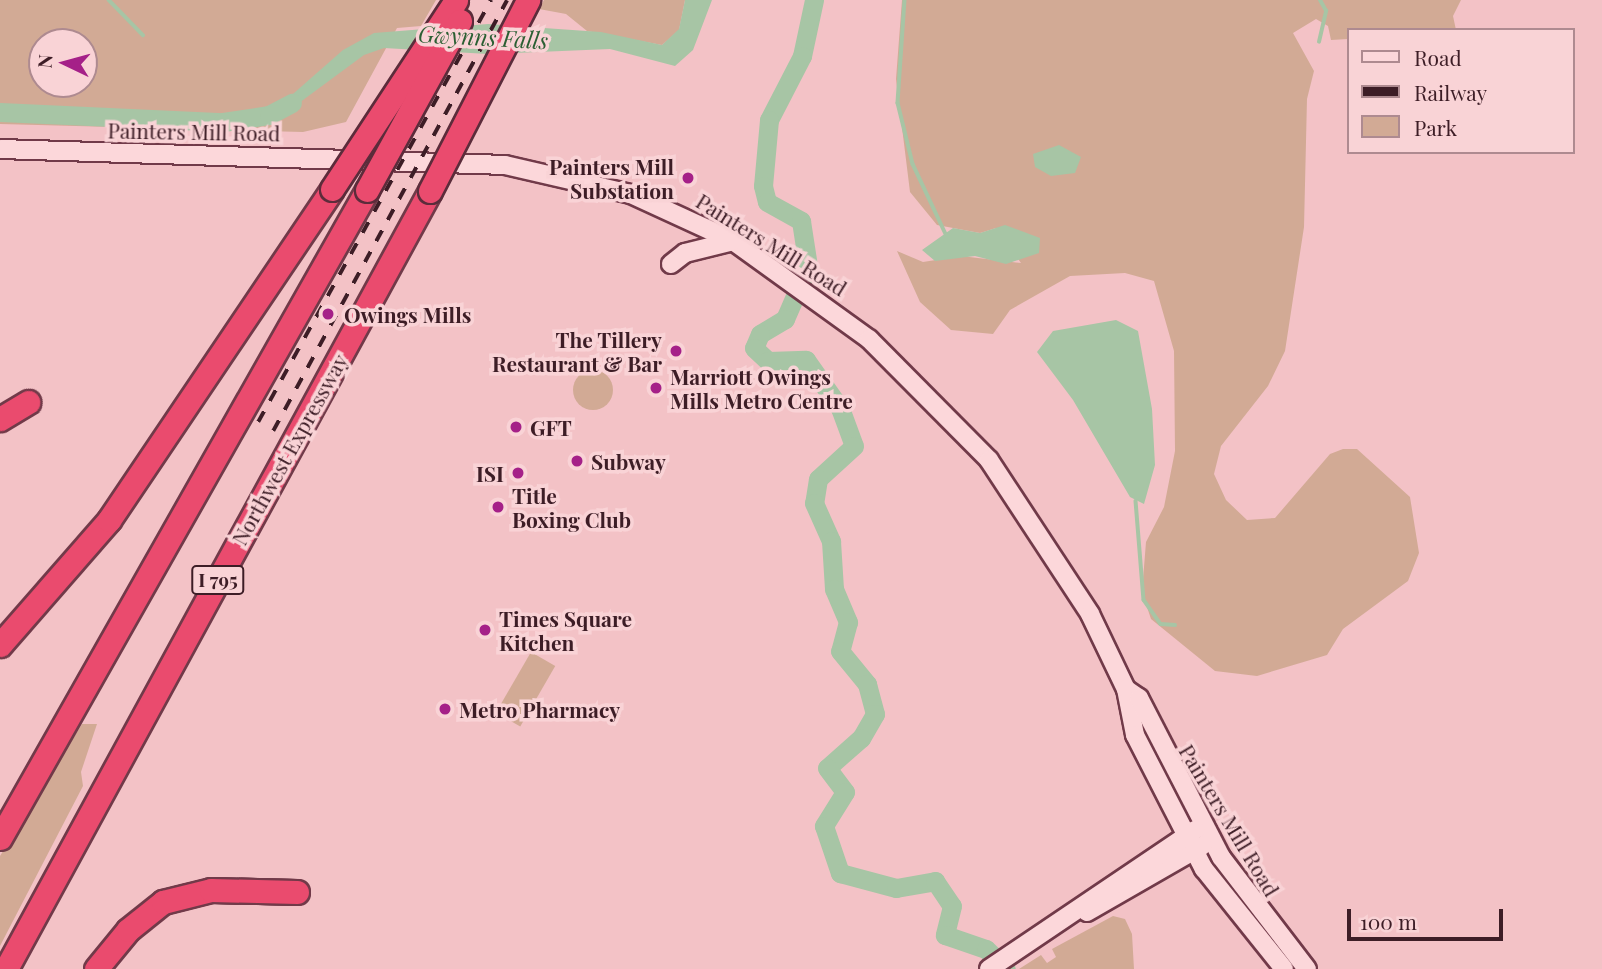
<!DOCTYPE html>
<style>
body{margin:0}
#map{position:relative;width:1602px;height:969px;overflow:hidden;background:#f3c2c6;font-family:"Playfair Display",serif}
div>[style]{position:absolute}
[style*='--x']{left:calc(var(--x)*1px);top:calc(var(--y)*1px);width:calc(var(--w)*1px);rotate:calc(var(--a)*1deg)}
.green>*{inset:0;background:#d2aa95;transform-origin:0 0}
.round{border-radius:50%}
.water>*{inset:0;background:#a7c5a5}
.stream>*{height:3.5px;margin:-1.75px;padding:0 1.75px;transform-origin:1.75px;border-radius:1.75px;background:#a7c5a5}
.river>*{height:19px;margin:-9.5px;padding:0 9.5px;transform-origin:9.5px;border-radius:9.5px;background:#a7c5a5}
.roads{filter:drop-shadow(2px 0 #713a49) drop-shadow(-2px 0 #713a49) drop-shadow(0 2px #713a49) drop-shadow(0 -2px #713a49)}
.secondary>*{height:18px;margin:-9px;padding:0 9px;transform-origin:9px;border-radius:9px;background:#fcd7da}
.highway>*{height:23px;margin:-11.5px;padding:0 11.5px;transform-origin:11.5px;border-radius:11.5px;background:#ea4b6e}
.rail>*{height:3.5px;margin-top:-1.75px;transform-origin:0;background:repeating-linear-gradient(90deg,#3d1d26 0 12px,transparent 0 24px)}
.bridges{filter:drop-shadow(2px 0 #5c2c3b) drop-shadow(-2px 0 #5c2c3b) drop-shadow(0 2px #5c2c3b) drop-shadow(0 -2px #5c2c3b)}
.highway-bridge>*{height:23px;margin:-11.5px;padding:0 11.5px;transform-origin:11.5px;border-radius:11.5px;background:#ea4b6e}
.dots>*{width:19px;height:19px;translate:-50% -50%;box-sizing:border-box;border:4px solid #f9d3d6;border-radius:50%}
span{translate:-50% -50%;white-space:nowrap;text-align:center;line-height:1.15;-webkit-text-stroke:7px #f9d3d6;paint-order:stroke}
.shield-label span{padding:2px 5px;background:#f9d3d6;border:2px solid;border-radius:5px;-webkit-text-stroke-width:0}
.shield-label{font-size:19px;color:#3d1d26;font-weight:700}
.street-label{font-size:21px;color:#3d1d26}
.poi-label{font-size:21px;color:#3d1d26;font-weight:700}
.right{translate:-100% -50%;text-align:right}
.left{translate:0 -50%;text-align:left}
.water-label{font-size:23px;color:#2b5f33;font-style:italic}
.legend{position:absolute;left:1347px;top:28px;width:228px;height:126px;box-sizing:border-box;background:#f9d3d6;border:2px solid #ae8a90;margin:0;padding:9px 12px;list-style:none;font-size:21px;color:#3d1d26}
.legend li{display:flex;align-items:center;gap:14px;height:35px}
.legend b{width:35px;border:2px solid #ae8a90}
.north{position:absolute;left:28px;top:28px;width:70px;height:70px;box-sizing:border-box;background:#f9d3d6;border:2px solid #ae8a90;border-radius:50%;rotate:275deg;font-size:19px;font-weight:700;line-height:28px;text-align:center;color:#3d1d26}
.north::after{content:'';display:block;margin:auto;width:24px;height:32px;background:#a52088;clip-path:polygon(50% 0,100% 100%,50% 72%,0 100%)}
.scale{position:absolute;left:1347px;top:909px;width:156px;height:32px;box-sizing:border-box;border:4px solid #3d1d26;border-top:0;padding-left:9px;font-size:21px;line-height:24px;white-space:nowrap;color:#3d1d26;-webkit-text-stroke:5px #f9d3d6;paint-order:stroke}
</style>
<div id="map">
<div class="green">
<i style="clip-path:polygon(evenodd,0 0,436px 0,421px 26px,397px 28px,346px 122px,303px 132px,0 124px,0 0,42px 42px,84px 42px,84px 84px,42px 84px,42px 42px)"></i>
<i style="clip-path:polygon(544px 0,685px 0,679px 30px,662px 45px,587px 31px,566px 14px,539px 9px)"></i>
<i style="clip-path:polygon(902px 0,1461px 0,1453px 16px,1456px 30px,1348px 30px,1348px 39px,1331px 40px,1328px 26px,1316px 19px,1293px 33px,1314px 71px,1307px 99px,1304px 227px,1285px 351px,1268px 386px,1221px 446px,1214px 474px,1226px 500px,1247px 520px,1275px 518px,1330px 454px,1343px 449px,1357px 449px,1410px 497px,1419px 553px,1408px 581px,1343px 629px,1327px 655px,1257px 676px,1215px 671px,1151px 619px,1142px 592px,1146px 542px,1164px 507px,1175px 451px,1174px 351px,1154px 281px,1125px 273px,1070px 276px,1010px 310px,993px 334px,951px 330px,920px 302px,897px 251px,923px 262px,961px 256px,1021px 263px,996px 228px,980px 233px,937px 225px,910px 192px,896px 79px)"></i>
<i class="round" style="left:573px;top:370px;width:40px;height:40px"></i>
<i style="left:531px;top:652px;width:28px;height:70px;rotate:30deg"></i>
<i style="clip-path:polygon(82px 724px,97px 724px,81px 772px,83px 786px,0 946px,0 856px)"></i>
<i style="clip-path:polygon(1113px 916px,1125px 919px,1132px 934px,1134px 969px,1019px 969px,1041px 955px,1047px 963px,1056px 957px,1052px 949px)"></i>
</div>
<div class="water">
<i style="clip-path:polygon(685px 0,712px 0,693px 50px,675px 66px,610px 49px,488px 54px,384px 48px,364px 55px,280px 117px,269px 115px,343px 50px,374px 33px,488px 24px,601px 32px,662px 45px,679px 29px)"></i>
<i style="clip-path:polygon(1059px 145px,1081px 157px,1075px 173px,1051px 176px,1035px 167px,1033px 154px)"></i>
<i style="clip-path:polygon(1005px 225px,1040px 238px,1039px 253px,1006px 264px,975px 256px,935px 261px,922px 250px,953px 228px,980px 233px)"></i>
<i style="clip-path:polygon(1116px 320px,1138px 331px,1152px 409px,1155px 465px,1144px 504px,1130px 497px,1073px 400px,1037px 352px,1053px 331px)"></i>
</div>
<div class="stream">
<i style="--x:109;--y:0;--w:49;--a:45.8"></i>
<i style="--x:905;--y:0;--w:103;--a:93.9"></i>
<i style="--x:898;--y:103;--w:63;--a:76.2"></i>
<i style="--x:913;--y:164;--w:77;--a:64.8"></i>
<i style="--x:1319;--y:42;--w:32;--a:-77"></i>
<i style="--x:1326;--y:11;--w:13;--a:-119"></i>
<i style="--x:1136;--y:501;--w:99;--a:85.4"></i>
<i style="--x:1144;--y:600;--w:29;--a:55"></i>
<i style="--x:1161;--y:624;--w:14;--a:4"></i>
</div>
<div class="river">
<i style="--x:814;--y:0;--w:57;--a:102.1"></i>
<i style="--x:802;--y:56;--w:72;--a:117.3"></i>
<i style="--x:769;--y:120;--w:66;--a:95.2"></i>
<i style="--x:763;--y:186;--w:16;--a:76"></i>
<i style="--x:767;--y:202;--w:39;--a:29"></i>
<i style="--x:801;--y:221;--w:46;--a:81.2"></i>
<i style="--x:808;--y:266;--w:58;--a:113.5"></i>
<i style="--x:785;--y:319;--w:29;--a:149"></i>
<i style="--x:760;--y:334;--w:15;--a:113"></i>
<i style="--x:754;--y:348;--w:19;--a:43"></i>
<i style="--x:768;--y:361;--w:38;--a:-2"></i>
<i style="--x:806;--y:360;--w:59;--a:54.7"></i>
<i style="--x:840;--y:408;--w:40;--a:69.8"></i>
<i style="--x:854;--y:446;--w:49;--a:137.5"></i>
<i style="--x:818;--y:479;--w:24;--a:99"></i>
<i style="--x:814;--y:503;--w:42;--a:65.9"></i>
<i style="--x:831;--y:541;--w:48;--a:86.4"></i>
<i style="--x:834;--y:589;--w:36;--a:67"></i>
<i style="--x:848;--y:622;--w:30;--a:105"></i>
<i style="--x:840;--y:651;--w:43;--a:50.7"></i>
<i style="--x:867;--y:684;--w:31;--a:75"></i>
<i style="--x:875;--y:714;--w:28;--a:120"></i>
<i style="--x:861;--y:738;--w:45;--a:138.6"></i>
<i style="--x:827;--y:768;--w:30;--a:53"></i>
<i style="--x:845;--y:792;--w:40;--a:122"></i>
<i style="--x:824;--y:826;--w:50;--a:71.2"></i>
<i style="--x:840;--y:873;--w:58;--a:15"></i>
<i style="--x:896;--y:888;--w:40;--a:-10"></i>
<i style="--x:935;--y:881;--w:30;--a:56"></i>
<i style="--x:952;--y:906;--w:30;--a:104"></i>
<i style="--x:945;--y:935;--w:43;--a:18.9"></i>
<i style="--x:986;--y:949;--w:28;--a:45"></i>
<i style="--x:0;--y:112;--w:223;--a:2.6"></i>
<i style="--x:223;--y:122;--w:47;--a:-8.7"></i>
<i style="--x:269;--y:115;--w:26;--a:-28"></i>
</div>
<div class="roads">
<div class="secondary">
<i style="--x:0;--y:149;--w:505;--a:1.81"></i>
<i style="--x:505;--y:165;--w:129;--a:13"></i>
<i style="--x:631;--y:194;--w:112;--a:24.7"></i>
<i style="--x:733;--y:241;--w:168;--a:35.8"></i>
<i style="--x:869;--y:339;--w:170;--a:45.2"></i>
<i style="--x:989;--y:460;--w:184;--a:56.7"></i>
<i style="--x:1090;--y:614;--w:83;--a:64.4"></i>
<i style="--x:1126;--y:689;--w:47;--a:78.9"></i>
<i style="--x:1135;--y:735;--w:151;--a:62.8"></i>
<i style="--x:1204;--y:869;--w:128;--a:51.3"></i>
<i style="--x:671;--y:264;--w:18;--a:-38"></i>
<i style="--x:685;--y:253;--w:49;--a:-14"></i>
<i style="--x:1126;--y:689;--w:16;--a:35"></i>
<i style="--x:1139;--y:698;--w:179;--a:62.7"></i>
<i style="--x:1221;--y:857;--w:141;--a:52.5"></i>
<i style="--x:1087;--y:912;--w:133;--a:-29.9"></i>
<i style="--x:989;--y:969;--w:249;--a:-34"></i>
</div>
<div class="highway">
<i style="--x:0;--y:419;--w:33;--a:-31"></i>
<i style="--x:0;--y:645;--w:166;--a:-48.9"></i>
<i style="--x:109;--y:520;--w:399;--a:-56"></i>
<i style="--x:0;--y:838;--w:745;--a:-60.47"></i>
<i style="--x:6;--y:969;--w:886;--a:-61.41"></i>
<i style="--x:96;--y:969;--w:50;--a:-50.6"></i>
<i style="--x:128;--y:930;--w:45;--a:-38.7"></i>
<i style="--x:163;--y:902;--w:49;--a:-14"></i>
<i style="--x:211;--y:890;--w:86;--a:1.3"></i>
</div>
</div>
<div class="rail">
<i style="--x:258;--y:422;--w:482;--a:-61.1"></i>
<i style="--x:273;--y:431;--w:490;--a:-61.5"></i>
</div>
<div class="bridges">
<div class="highway-bridge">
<i style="--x:332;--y:189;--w:226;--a:-56.7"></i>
<i style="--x:367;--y:190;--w:193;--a:-61.2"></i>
<i style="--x:430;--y:191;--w:215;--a:-62.8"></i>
</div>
</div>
<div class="dots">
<i style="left:688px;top:178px;background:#a52088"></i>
<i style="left:328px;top:314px;background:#a52088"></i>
<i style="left:676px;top:351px;background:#a52088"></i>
<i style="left:656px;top:388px;background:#a52088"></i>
<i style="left:516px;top:427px;background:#a52088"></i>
<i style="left:577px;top:461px;background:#a52088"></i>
<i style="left:518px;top:473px;background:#a52088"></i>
<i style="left:498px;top:507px;background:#a52088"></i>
<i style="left:485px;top:630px;background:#a52088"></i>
<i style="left:445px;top:709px;background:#a52088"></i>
</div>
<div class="shield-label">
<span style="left:218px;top:580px">I 795</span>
</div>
<div class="street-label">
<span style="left:194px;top:131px;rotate:1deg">Painters Mill Road</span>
<span style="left:772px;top:244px;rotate:32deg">Painters Mill Road</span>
<span style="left:289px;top:449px;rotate:-61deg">Northwest Expressway</span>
<span style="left:1230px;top:820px;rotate:59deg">Painters Mill Road</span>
</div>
<div class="poi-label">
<span class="right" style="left:674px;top:178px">Painters Mill<br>Substation</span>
<span class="left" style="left:344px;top:314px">Owings Mills</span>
<span class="right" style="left:662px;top:351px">The Tillery<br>Restaurant &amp; Bar</span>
<span class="left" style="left:670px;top:388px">Marriott Owings<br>Mills Metro Centre</span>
<span class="left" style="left:530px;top:427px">GFT</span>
<span class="left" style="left:591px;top:461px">Subway</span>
<span class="right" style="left:504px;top:473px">ISI</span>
<span class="left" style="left:512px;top:507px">Title<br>Boxing Club</span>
<span class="left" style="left:499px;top:630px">Times Square<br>Kitchen</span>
<span class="left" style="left:459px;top:709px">Metro Pharmacy</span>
</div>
<div class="water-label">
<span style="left:483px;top:37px;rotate:3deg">Gwynns Falls</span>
</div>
<ul class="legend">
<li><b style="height:9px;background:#fcd7da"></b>Road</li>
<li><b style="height:9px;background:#3d1d26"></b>Railway</li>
<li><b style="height:19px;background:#d2aa95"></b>Park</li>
</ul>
<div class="north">N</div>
<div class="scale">100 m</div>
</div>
